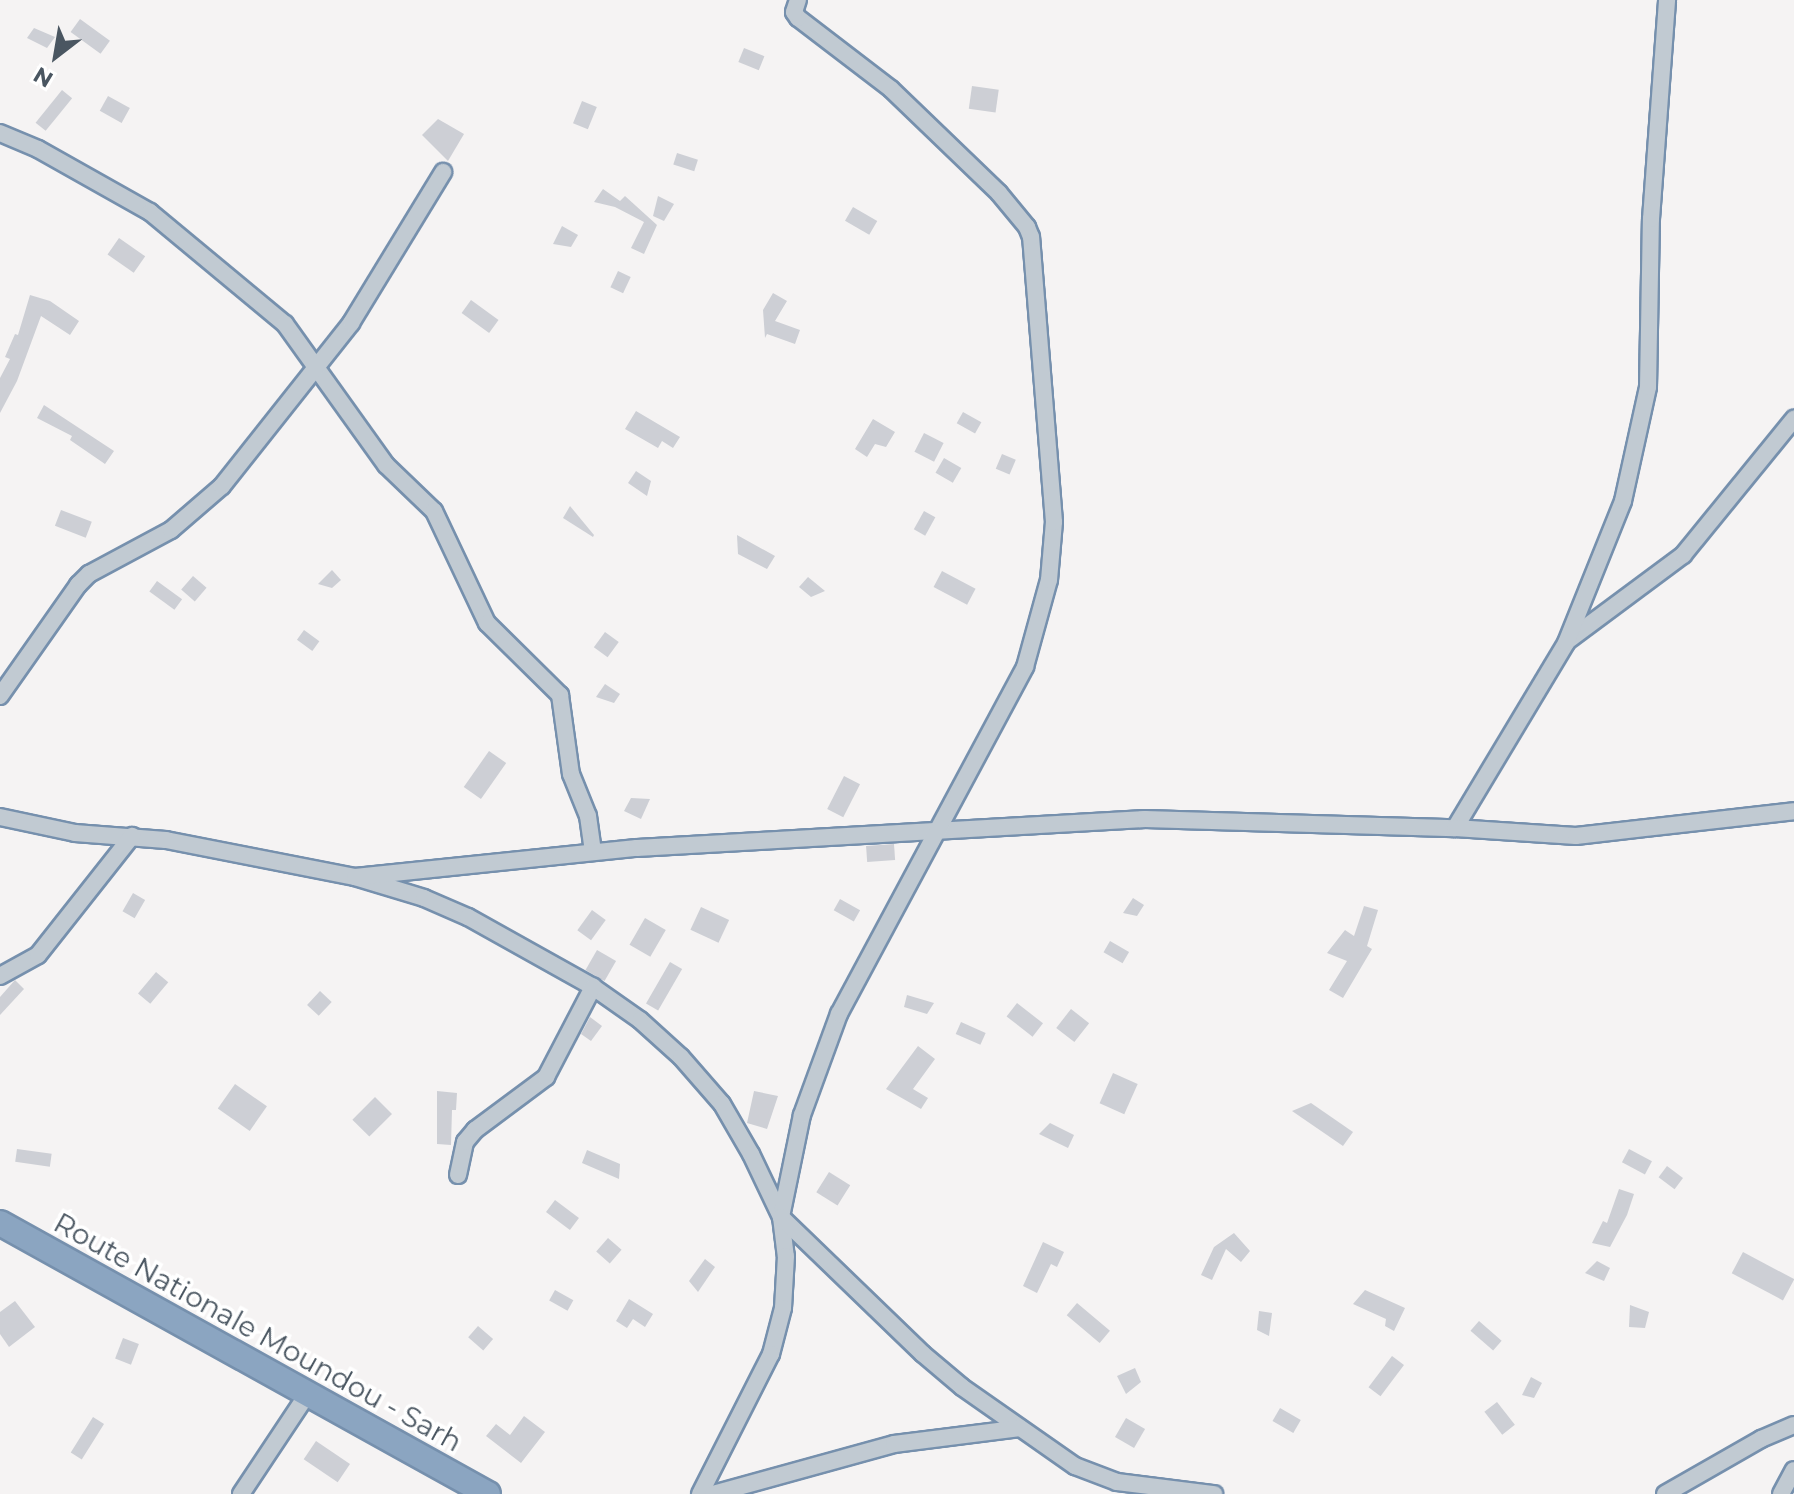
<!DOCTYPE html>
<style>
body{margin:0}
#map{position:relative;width:1794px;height:1494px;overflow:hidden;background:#f5f3f3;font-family:Montserrat,sans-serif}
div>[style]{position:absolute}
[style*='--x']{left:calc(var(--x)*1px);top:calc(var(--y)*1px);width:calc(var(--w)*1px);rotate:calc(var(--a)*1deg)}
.building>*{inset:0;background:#cdcfd5;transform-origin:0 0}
.roads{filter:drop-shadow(2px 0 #7690ad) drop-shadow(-2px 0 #7690ad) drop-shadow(0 2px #7690ad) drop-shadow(0 -2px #7690ad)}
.minor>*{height:16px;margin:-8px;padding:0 8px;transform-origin:8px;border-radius:8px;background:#c1cad2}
.highway>*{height:24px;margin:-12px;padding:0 12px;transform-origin:12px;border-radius:12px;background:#8ba5c1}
span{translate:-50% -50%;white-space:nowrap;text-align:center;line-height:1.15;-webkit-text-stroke:7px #fff;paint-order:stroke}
.street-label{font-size:28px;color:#4a5661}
.north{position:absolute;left:16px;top:16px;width:80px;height:80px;-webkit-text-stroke:6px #fff;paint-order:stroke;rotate:211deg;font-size:22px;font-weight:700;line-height:32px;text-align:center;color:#4a5661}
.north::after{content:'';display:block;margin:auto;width:28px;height:36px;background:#4a5661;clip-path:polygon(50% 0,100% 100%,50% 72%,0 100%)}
</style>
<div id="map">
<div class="building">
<i style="left:80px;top:19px;width:37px;height:16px;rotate:36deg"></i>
<i style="clip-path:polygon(34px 28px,55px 37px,47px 48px,27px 38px)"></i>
<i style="left:744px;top:48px;width:22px;height:15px;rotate:22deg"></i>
<i style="left:972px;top:86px;width:27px;height:23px;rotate:8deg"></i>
<i style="left:62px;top:90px;width:13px;height:42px;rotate:39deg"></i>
<i style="left:108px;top:96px;width:25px;height:17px;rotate:29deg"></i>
<i style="left:582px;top:101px;width:16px;height:24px;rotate:22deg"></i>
<i style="clip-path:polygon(438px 119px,464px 134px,448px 161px,422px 135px)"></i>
<i style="left:677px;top:153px;width:22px;height:12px;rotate:18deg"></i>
<i style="clip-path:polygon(603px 189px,620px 201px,625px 196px,657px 225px,644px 254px,631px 248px,644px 222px,615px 207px,594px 202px)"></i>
<i style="clip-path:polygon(658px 196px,674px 204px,664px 221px,653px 216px)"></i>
<i style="left:853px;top:207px;width:28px;height:16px;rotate:30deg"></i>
<i style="clip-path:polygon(562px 226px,578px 235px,571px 247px,553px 244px)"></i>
<i style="left:119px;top:238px;width:32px;height:20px;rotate:35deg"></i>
<i style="left:618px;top:271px;width:14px;height:18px;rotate:25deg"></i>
<i style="clip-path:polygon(773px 293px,787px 301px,775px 321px,800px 330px,795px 344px,767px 334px,765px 338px,763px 310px)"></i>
<i style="clip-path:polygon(30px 295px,50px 301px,79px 321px,70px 335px,41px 316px,17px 381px,0 413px,0 378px,10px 359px,5px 357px,15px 334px,18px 335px)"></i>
<i style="left:471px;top:300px;width:34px;height:16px;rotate:36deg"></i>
<i style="clip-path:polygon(44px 405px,114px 451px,105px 464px,70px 440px,72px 436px,37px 418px)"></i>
<i style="clip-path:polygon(636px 411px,680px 437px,673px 448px,662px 441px,658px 448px,625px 429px)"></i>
<i style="left:963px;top:412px;width:21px;height:13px;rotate:29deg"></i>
<i style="clip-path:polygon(873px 419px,895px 432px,886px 447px,875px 444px,867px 457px,855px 449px)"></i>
<i style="left:924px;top:433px;width:22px;height:21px;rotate:27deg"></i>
<i style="left:1002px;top:454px;width:15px;height:16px;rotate:23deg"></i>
<i style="left:944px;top:458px;width:20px;height:17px;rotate:30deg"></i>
<i style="clip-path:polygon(636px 471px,651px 481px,647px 496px,628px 483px)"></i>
<i style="clip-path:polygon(570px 506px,594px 535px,593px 537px,563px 518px)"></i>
<i style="left:61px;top:510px;width:33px;height:17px;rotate:21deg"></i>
<i style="left:924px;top:511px;width:13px;height:21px;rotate:29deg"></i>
<i style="clip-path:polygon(737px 535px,775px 556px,767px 569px,738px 554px)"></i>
<i style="clip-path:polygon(332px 570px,341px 580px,332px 588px,318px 584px)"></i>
<i style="left:942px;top:571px;width:38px;height:18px;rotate:28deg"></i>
<i style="left:193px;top:576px;width:18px;height:18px;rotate:41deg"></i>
<i style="clip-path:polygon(808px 577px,825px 591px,811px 597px,799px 587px)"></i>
<i style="left:157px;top:581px;width:31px;height:13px;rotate:36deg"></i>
<i style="left:304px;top:630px;width:19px;height:12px;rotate:36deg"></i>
<i style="left:605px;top:632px;width:17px;height:19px;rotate:36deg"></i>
<i style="clip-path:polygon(605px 684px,620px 694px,614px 703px,596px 697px)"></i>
<i style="left:489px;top:751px;width:21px;height:44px;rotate:35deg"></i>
<i style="left:844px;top:776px;width:18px;height:37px;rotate:27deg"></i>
<i style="clip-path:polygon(631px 798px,650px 799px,641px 819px,624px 811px)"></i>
<i style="left:894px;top:844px;width:16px;height:28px;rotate:86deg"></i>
<i style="left:133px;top:893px;width:14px;height:21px;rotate:30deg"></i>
<i style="clip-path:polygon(1133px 898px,1144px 905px,1137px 916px,1123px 913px)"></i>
<i style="left:840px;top:899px;width:23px;height:13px;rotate:29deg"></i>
<i style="clip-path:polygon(1364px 906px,1378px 910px,1367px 946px,1372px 949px,1343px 998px,1329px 990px,1347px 961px,1327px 953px,1345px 930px,1354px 936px)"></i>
<i style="left:701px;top:907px;width:31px;height:25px;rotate:25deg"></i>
<i style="left:592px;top:910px;width:17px;height:25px;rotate:36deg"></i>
<i style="left:645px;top:918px;width:24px;height:31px;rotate:30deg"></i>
<i style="left:1110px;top:941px;width:22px;height:13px;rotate:30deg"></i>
<i style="left:597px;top:950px;width:22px;height:23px;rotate:30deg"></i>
<i style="left:670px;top:962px;width:14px;height:48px;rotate:30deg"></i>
<i style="left:156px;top:972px;width:16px;height:28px;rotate:40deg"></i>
<i style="clip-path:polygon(15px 980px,24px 989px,0 1015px,0 997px)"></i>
<i style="left:320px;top:991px;width:16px;height:19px;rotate:43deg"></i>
<i style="clip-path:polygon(907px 995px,934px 1003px,927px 1014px,904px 1007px)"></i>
<i style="left:1017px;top:1003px;width:33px;height:17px;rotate:38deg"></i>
<i style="left:1071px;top:1009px;width:23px;height:24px;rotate:38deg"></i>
<i style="clip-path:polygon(590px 1017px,602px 1026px,591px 1041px,581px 1034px)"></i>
<i style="left:961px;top:1022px;width:27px;height:13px;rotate:24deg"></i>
<i style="clip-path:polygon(918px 1046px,935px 1059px,913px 1089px,928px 1098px,921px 1109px,886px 1089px)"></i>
<i style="left:1113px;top:1073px;width:27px;height:33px;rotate:24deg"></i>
<i style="left:235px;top:1084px;width:39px;height:30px;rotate:35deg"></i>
<i style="clip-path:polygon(437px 1091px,457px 1093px,456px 1110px,452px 1110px,451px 1145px,437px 1144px)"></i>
<i style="clip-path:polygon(754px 1091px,778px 1096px,767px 1129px,747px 1123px)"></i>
<i style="left:375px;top:1097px;width:24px;height:32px;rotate:45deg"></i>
<i style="clip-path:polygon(1311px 1103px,1353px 1132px,1343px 1146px,1292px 1111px)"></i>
<i style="clip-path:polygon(1050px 1123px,1074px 1135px,1068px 1148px,1039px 1134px)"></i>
<i style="left:17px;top:1149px;width:35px;height:13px;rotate:8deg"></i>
<i style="left:1629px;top:1149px;width:26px;height:15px;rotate:28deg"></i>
<i style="clip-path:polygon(587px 1150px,620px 1164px,619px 1179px,582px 1163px)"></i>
<i style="left:1667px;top:1166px;width:20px;height:14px;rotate:37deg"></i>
<i style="left:829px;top:1172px;width:25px;height:24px;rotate:32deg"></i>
<i style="clip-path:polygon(1619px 1189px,1634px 1194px,1627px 1215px,1610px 1247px,1592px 1243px,1603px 1221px,1607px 1223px)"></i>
<i style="left:555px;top:1200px;width:30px;height:15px;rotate:37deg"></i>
<i style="clip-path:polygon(1234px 1233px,1250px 1251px,1241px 1262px,1226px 1249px,1212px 1280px,1201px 1275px,1214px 1247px)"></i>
<i style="left:608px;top:1238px;width:18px;height:18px;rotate:41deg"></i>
<i style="clip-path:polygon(1043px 1242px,1064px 1252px,1057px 1267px,1051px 1264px,1037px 1293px,1023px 1286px)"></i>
<i style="left:1743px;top:1252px;width:58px;height:24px;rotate:28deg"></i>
<i style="clip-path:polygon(705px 1259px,715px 1267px,698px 1292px,689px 1281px)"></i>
<i style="clip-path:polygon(1597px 1261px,1610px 1268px,1604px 1281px,1585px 1273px)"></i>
<i style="left:555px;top:1290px;width:21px;height:12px;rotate:29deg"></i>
<i style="clip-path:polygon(1365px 1290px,1405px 1308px,1394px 1331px,1385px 1326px,1386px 1319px,1353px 1304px)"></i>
<i style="clip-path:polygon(629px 1299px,653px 1314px,645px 1327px,633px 1319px,627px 1328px,616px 1321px)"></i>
<i style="clip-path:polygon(15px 1301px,35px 1327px,9px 1347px,0 1334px,0 1312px)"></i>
<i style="left:1077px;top:1303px;width:43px;height:16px;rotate:40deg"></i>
<i style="clip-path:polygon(1630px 1305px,1649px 1312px,1645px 1328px,1629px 1327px)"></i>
<i style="clip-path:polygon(1259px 1311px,1272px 1313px,1269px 1336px,1257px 1330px)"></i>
<i style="left:1479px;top:1321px;width:30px;height:13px;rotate:41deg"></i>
<i style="left:478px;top:1326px;width:20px;height:15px;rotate:41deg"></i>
<i style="left:123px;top:1338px;width:17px;height:22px;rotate:21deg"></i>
<i style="left:1392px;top:1356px;width:15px;height:39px;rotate:37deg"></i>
<i style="clip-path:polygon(1135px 1368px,1141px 1382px,1126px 1394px,1117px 1376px)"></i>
<i style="clip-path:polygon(1531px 1377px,1542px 1383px,1534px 1398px,1522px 1395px)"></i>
<i style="left:1497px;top:1402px;width:29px;height:16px;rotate:52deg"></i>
<i style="left:1280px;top:1408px;width:24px;height:15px;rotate:30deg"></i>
<i style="clip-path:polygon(524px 1416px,545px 1432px,521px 1463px,486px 1436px,496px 1424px,510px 1435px)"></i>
<i style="left:93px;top:1417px;width:13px;height:42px;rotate:32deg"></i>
<i style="left:1126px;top:1418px;width:22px;height:22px;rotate:30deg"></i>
<i style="left:316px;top:1441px;width:41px;height:22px;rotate:34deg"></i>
</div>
<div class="roads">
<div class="minor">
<i style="--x:0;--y:133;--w:41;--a:22.8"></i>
<i style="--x:38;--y:149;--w:129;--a:29.4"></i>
<i style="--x:150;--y:212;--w:175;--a:39.7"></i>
<i style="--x:285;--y:324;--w:173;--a:54.4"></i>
<i style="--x:386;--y:465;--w:66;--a:43.8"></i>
<i style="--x:434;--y:511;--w:124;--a:64.7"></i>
<i style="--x:487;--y:623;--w:103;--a:44.6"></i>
<i style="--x:560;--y:695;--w:80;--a:82.1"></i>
<i style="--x:571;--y:774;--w:45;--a:68"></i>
<i style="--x:588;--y:816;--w:35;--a:82"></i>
<i style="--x:1570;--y:639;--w:141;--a:-36.6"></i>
<i style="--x:1683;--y:555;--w:176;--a:-50.8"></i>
<i style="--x:0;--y:696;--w:136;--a:-54.9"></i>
<i style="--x:78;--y:585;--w:16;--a:-45"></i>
<i style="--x:89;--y:574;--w:93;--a:-28.2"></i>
<i style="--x:171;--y:530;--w:67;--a:-40.8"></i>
<i style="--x:222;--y:486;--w:208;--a:-51.6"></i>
<i style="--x:351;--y:323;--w:177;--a:-58.6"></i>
<i style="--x:0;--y:817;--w:77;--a:12"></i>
<i style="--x:75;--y:833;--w:91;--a:4.4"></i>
<i style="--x:166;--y:840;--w:193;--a:11.1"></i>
<i style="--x:355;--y:877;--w:72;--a:16.9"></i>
<i style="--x:424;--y:898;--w:48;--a:23.4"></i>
<i style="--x:468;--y:917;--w:143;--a:29.2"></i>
<i style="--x:593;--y:987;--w:57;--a:35.1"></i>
<i style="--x:640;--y:1020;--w:55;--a:42.1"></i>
<i style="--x:681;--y:1057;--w:62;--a:48.9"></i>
<i style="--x:722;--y:1104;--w:58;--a:59.9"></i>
<i style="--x:751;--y:1154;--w:70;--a:64.5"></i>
<i style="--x:781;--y:1217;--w:39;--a:83"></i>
<i style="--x:786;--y:1256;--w:52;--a:93.3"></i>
<i style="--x:783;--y:1308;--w:48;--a:104.6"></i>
<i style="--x:771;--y:1354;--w:157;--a:116.9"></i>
<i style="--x:1455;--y:828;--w:216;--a:-59"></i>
<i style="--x:1566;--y:643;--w:153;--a:-68.1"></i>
<i style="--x:1623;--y:501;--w:117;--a:-77.6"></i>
<i style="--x:1648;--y:387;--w:168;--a:-89"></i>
<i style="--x:1651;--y:219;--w:220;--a:-85.8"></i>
<i style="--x:355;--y:877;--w:283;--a:-5.9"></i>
<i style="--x:637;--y:848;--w:509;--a:-3.27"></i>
<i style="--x:1145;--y:819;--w:310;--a:1.7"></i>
<i style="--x:1455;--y:828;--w:121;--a:3.8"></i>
<i style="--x:1576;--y:836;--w:219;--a:-6.5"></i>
<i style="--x:0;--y:976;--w:43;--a:-28.9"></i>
<i style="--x:38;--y:955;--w:152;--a:-51.7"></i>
<i style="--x:458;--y:1175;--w:34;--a:-78"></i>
<i style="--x:465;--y:1142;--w:16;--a:-50"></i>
<i style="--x:475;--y:1130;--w:89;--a:-36.7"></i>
<i style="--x:546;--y:1077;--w:102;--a:-62.4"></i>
<i style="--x:781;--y:1217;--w:104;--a:-78.4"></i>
<i style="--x:802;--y:1115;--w:108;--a:-69.9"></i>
<i style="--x:839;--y:1014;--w:394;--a:-61.8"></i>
<i style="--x:1025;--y:667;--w:90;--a:-74.6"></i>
<i style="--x:1049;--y:580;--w:58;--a:-85.1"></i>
<i style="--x:1054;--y:522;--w:286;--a:-94.6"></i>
<i style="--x:1031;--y:237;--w:11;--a:-112"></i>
<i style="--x:1027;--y:227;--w:44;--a:-129.5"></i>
<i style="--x:999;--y:193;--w:150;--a:-136.1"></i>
<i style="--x:891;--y:89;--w:117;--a:-142.6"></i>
<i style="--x:798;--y:18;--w:7;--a:-124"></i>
<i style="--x:794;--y:12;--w:13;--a:-72"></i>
<i style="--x:781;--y:1217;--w:197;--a:44"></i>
<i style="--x:923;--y:1354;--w:51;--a:40.2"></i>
<i style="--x:962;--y:1387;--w:138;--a:35"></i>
<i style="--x:1075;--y:1466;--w:45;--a:20.9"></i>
<i style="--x:1117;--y:1482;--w:98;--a:7.1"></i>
<i style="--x:241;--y:1494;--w:121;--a:-56.4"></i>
<i style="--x:713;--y:1494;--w:188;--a:-15.4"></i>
<i style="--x:894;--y:1444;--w:127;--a:-7.2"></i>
<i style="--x:1665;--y:1494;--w:111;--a:-29.8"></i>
<i style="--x:1761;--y:1439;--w:36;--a:-23"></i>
<i style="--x:1781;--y:1494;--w:27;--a:-62"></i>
</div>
<div class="highway">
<i style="--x:0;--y:1223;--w:558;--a:29.04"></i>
</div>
</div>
<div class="street-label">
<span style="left:258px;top:1332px;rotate:29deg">Route Nationale Moundou - Sarh</span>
</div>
<div class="north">N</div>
</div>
